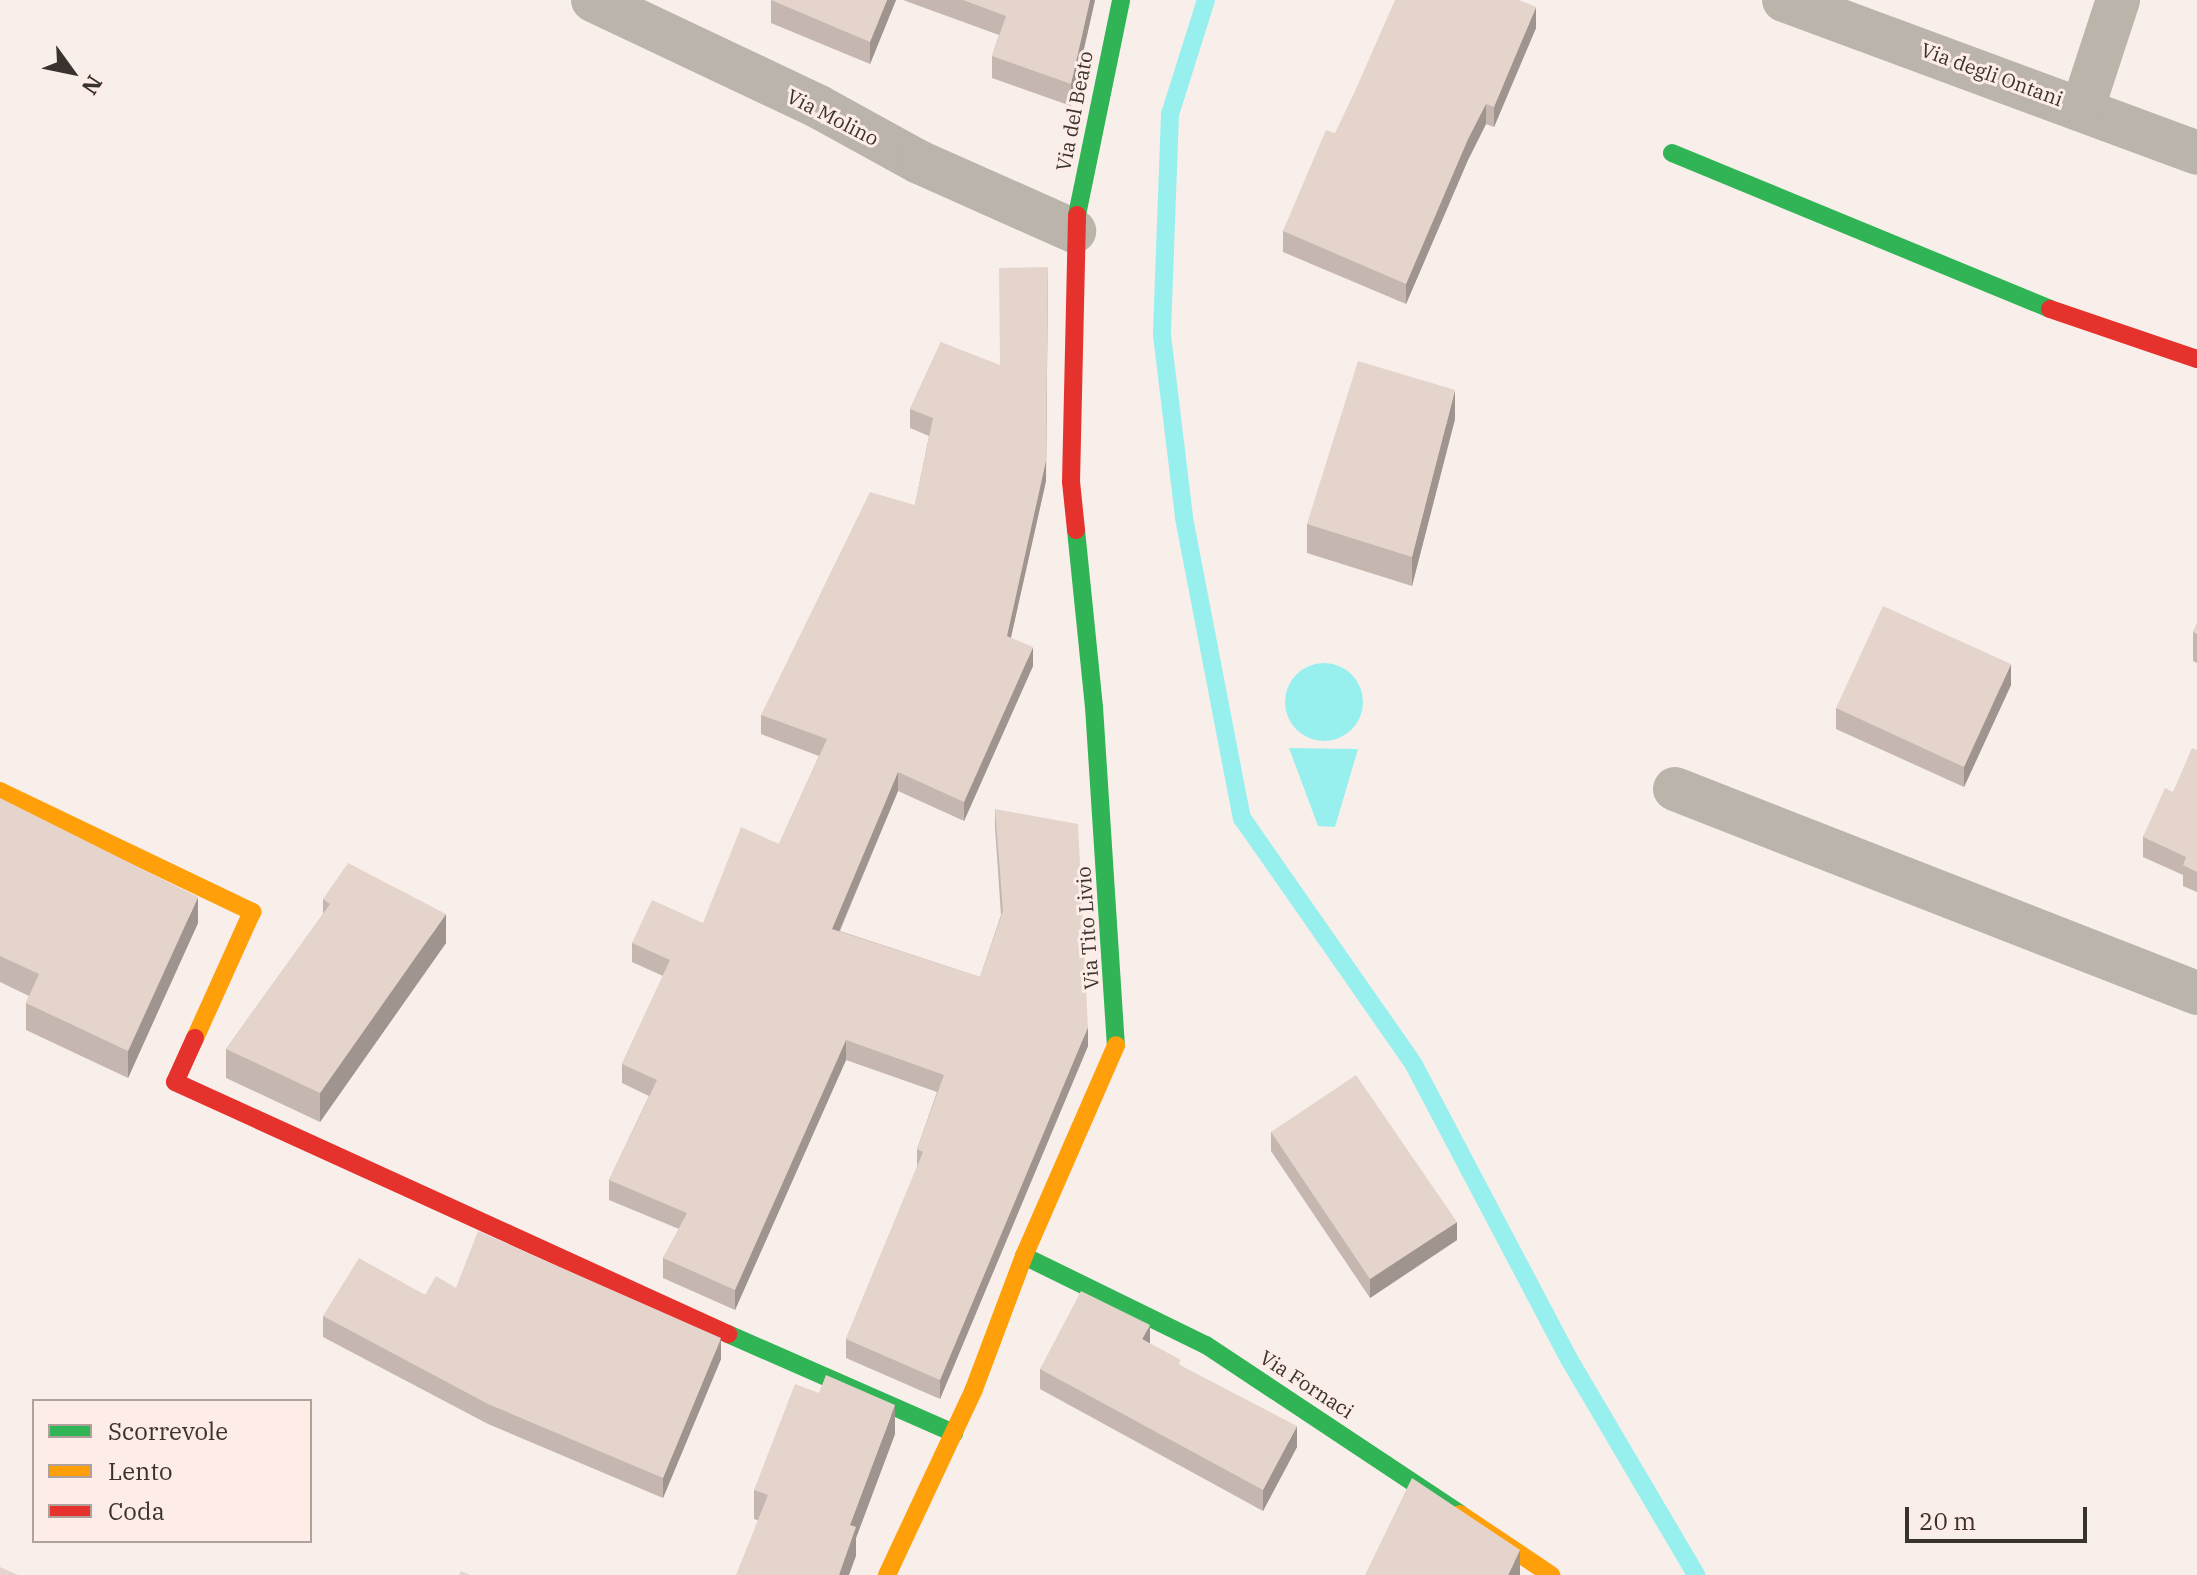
<!DOCTYPE html>
<html>
<head>
<meta charset="utf-8">
<style>
  body { margin:0 }
  #map { position:relative; width:2197px; height:1575px; overflow:hidden; background:#f8efeb; font-family:"IBM Plex Serif",serif }
  div>[style] { position:absolute }
  .water>* { inset:0; background:#97f0ee }
  .round { border-radius:50% }
  .stream>* { height:18px; margin:-9px; padding:0 9px; transform-origin:9px; border-radius:9px; background:#97f0ee }
  .street>* { height:44px; margin:-22px; padding:0 22px; transform-origin:22px; border-radius:22px; background:#bbb4aa }
  .fast>* { height:18px; margin:-9px; padding:0 9px; transform-origin:9px; border-radius:9px; background:#30b455 }
  .slow>* { height:18px; margin:-9px; padding:0 9px; transform-origin:9px; border-radius:9px; background:#ff9f0a }
  .jam>* { height:18px; margin:-9px; padding:0 9px; transform-origin:9px; border-radius:9px; background:#e5322d }
  .wall>* { inset:0; background:#c5b6af }
  .shaded-wall>* { inset:0; background:#a0948f }
  .building>* { inset:0; background:#e5d4cc }
  span { translate:-50% -50%; white-space:nowrap; text-align:center; line-height:1.15; -webkit-text-stroke:6px #fdede6; paint-order:stroke }
  .street-label { font-size:20px; color:#39322f }
  .legend { position:absolute; left:32px; top:1399px; width:280px; height:144px; box-sizing:border-box; background:#fdede6; border:2px solid #afa29d; margin:0; padding:10px 14px; list-style:none; font-size:24px; color:#39322f }
  .legend li { display:flex; align-items:center; gap:16px; height:40px }
  .legend b { width:40px; border:2px solid #afa29d }
  .north { position:absolute; left:32px; top:32px; width:80px; height:80px; -webkit-text-stroke:6px #fdede6; paint-order:stroke; rotate:123deg; font-size:22px; font-weight:700; line-height:32px; text-align:center; color:#39322f }
  .north::after { content:''; display:block; margin:auto; width:28px; height:36px; background:#39322f; clip-path:polygon(50% 0,100% 100%,50% 72%,0 100%) }
  .scale { position:absolute; left:1905px; top:1507px; width:182px; height:36px; box-sizing:border-box; border:4px solid #39322f; border-top:0; padding-left:10px; font-size:24px; line-height:28px; white-space:nowrap; color:#39322f; -webkit-text-stroke:6px #fdede6; paint-order:stroke }
</style>
</head>
<body>
<div id="map">
  <div class="water">
    <div class="round" style="left:1285px;top:663px;width:78px;height:78px"></div>
    <div style="clip-path:polygon(1289px 748px,1358px 749px,1335px 827px,1318px 826px)"></div>
  </div>
  <div class="stream">
    <div style="left:1206px;top:0;width:120px;rotate:107.5deg"></div>
    <div style="left:1170px;top:114px;width:221px;rotate:92.1deg"></div>
    <div style="left:1162px;top:335px;width:184px;rotate:83.1deg"></div>
    <div style="left:1184px;top:518px;width:306px;rotate:79.1deg"></div>
    <div style="left:1242px;top:818px;width:301px;rotate:55.1deg"></div>
    <div style="left:1414px;top:1065px;width:332px;rotate:62.2deg"></div>
    <div style="left:1569px;top:1359px;width:251px;rotate:59.5deg"></div>
  </div>
  <div class="street">
    <div style="left:593px;top:0;width:250px;rotate:25.3deg"></div>
    <div style="left:819px;top:107px;width:114px;rotate:28.8deg"></div>
    <div style="left:919px;top:162px;width:170px;rotate:24deg"></div>
    <div style="left:1784px;top:0;width:440px;rotate:20.3deg"></div>
    <div style="left:2083px;top:107px;width:113px;rotate:-71.9deg"></div>
    <div style="left:1675px;top:789px;width:560px;rotate:21.35deg"></div>
  </div>
  <div class="fast">
    <div style="left:1672px;top:153px;width:409px;rotate:22.4deg"></div>
    <div style="left:1077px;top:215px;width:219px;rotate:-78.4deg"></div>
    <div style="left:1076px;top:530px;width:178px;rotate:84.2deg"></div>
    <div style="left:1094px;top:707px;width:339px;rotate:86.3deg"></div>
    <div style="left:1024px;top:1256px;width:203px;rotate:26.1deg"></div>
    <div style="left:1206px;top:1345px;width:305px;rotate:33.6deg"></div>
    <div style="left:728px;top:1334px;width:247px;rotate:23.7deg"></div>
  </div>
  <div class="slow">
    <div style="left:0;top:791px;width:280px;rotate:25.6deg"></div>
    <div style="left:252px;top:912px;width:138px;rotate:114.3deg"></div>
    <div style="left:1460px;top:1514px;width:110px;rotate:33.8deg"></div>
    <div style="left:887px;top:1575px;width:205px;rotate:-64.9deg"></div>
    <div style="left:974px;top:1389px;width:142px;rotate:-69.4deg"></div>
    <div style="left:1024px;top:1256px;width:230px;rotate:-66.4deg"></div>
  </div>
  <div class="jam">
    <div style="left:2050px;top:309px;width:155px;rotate:18.8deg"></div>
    <div style="left:1076px;top:530px;width:48px;rotate:-95.9deg"></div>
    <div style="left:1071px;top:482px;width:267px;rotate:-88.7deg"></div>
    <div style="left:195px;top:1038px;width:48px;rotate:114.4deg"></div>
    <div style="left:175px;top:1082px;width:608px;rotate:24.5deg"></div>
  </div>
  <div class="wall">
    <div style="clip-path:polygon(771px 0,896px 0,870px 64px,771px 23px)"></div>
    <div style="clip-path:polygon(903px 0,1095px 0,1071px 106px,992px 78px,992px 56px,999px 35px)"></div>
    <div style="clip-path:polygon(1536px 28px,1494px 127px,1486px 124px,1468px 160px,1406px 304px,1283px 252px,1283px 231px,1335px 133px)"></div>
    <div style="clip-path:polygon(941px 342px,1046px 481px,1011px 637px,1033px 666px,964px 821px,898px 791px,840px 931px,980px 977px,1001px 915px,995px 828px,995px 809px,1088px 1046px,940px 1399px,846px 1358px,846px 1339px,917px 1167px,917px 1149px,937px 1092px,846px 1060px,735px 1310px,663px 1278px,663px 1258px,679px 1229px,609px 1200px,609px 1180px,649px 1096px,622px 1083px,622px 1064px,663px 976px,632px 962px,632px 943px,703px 923px,779px 844px,819px 756px,761px 734px,761px 715px,915px 505px,929px 436px,910px 428px,910px 409px)"></div>
    <div style="clip-path:polygon(1455px 419px,1412px 586px,1307px 553px,1307px 524px)"></div>
    <div style="clip-path:polygon(2197px 609px,2197px 663px,2193px 661px,2193px 632px,2197px 624px)"></div>
    <div style="clip-path:polygon(2011px 685px,1964px 787px,1836px 729px,1836px 708px)"></div>
    <div style="clip-path:polygon(2197px 750px,2197px 892px,2183px 886px,2183px 875px,2143px 857px,2143px 837px,2173px 792px)"></div>
    <div style="clip-path:polygon(0 798px,198px 923px,128px 1078px,26px 1030px,26px 1003px,29px 996px,0 982px)"></div>
    <div style="clip-path:polygon(323px 899px,446px 943px,320px 1122px,226px 1078px,226px 1049px,323px 914px)"></div>
    <div style="clip-path:polygon(1271px 1132px,1457px 1240px,1370px 1298px,1271px 1151px)"></div>
    <div style="clip-path:polygon(456px 1288px,721px 1359px,663px 1498px,488px 1424px,323px 1337px,323px 1316px)"></div>
    <div style="clip-path:polygon(1150px 1344px,1297px 1447px,1263px 1511px,1040px 1389px,1040px 1369px)"></div>
    <div style="clip-path:polygon(895px 1434px,856px 1538px,856px 1556px,754px 1519px,754px 1490px)"></div>
  </div>
  <div class="shaded-wall">
    <div style="clip-path:polygon(887px 0,896px 0,870px 64px,870px 42px)"></div>
    <div style="clip-path:polygon(1090px 0,1095px 0,1071px 106px,1071px 84px)"></div>
    <div style="clip-path:polygon(1536px 7px,1536px 28px,1494px 127px,1494px 107px)"></div>
    <div style="clip-path:polygon(1486px 104px,1486px 124px,1468px 160px,1406px 304px,1406px 284px,1468px 139px)"></div>
    <div style="clip-path:polygon(1048px 267px,1046px 481px,1007px 655px,1007px 636px)"></div>
    <div style="clip-path:polygon(1455px 390px,1455px 419px,1412px 586px,1412px 557px)"></div>
    <div style="clip-path:polygon(1033px 647px,1033px 666px,964px 821px,964px 802px)"></div>
    <div style="clip-path:polygon(2011px 664px,2011px 685px,1964px 787px,1964px 767px)"></div>
    <div style="clip-path:polygon(898px 772px,898px 791px,832px 948px,832px 929px)"></div>
    <div style="clip-path:polygon(198px 897px,198px 923px,128px 1078px,128px 1051px)"></div>
    <div style="clip-path:polygon(446px 914px,446px 943px,320px 1122px,320px 1093px)"></div>
    <div style="clip-path:polygon(1088px 1027px,1088px 1046px,940px 1399px,940px 1380px)"></div>
    <div style="clip-path:polygon(846px 1040px,846px 1060px,735px 1310px,735px 1290px)"></div>
    <div style="clip-path:polygon(1457px 1222px,1457px 1240px,1370px 1298px,1370px 1279px)"></div>
    <div style="clip-path:polygon(1150px 1325px,1150px 1345px,1142px 1339px)"></div>
    <div style="clip-path:polygon(721px 1338px,721px 1359px,663px 1498px,663px 1478px)"></div>
    <div style="clip-path:polygon(895px 1405px,895px 1434px,856px 1538px,856px 1556px,849px 1575px,839px 1575px,850px 1525px)"></div>
    <div style="clip-path:polygon(1297px 1426px,1297px 1447px,1263px 1511px,1263px 1490px)"></div>
    <div style="clip-path:polygon(1520px 1550px,1520px 1575px,1508px 1575px)"></div>
  </div>
  <div class="building">
    <div style="clip-path:polygon(771px 0,887px 0,870px 42px)"></div>
    <div style="clip-path:polygon(963px 0,1090px 0,1071px 84px,992px 56px,1006px 16px)"></div>
    <div style="clip-path:polygon(1395px 0,1519px 0,1536px 7px,1494px 107px,1486px 104px,1468px 139px,1406px 284px,1283px 231px,1326px 130px,1335px 133px,1355px 91px)"></div>
    <div style="clip-path:polygon(1048px 267px,1046px 461px,1007px 636px,1033px 647px,964px 802px,898px 772px,832px 929px,980px 977px,1003px 911px,995px 809px,1078px 824px,1088px 1027px,940px 1380px,846px 1339px,923px 1152px,917px 1149px,944px 1075px,846px 1040px,735px 1290px,663px 1258px,687px 1213px,609px 1180px,657px 1080px,622px 1064px,670px 960px,632px 943px,652px 900px,703px 923px,741px 827px,779px 844px,827px 739px,761px 715px,870px 492px,915px 505px,933px 418px,910px 409px,941px 342px,1000px 365px,999px 268px)"></div>
    <div style="clip-path:polygon(1358px 361px,1455px 390px,1412px 557px,1307px 524px)"></div>
    <div style="clip-path:polygon(1883px 606px,2011px 664px,1964px 767px,1836px 708px)"></div>
    <div style="clip-path:polygon(2197px 623px,2197px 634px,2193px 632px)"></div>
    <div style="clip-path:polygon(2192px 748px,2197px 750px,2197px 872px,2183px 865px,2186px 857px,2143px 837px,2165px 788px,2173px 792px)"></div>
    <div style="clip-path:polygon(0 798px,198px 897px,128px 1051px,26px 1003px,39px 974px,0 956px)"></div>
    <div style="clip-path:polygon(348px 863px,446px 914px,320px 1093px,226px 1049px,330px 904px,323px 899px)"></div>
    <div style="clip-path:polygon(1356px 1075px,1457px 1222px,1370px 1279px,1271px 1132px)"></div>
    <div style="clip-path:polygon(478px 1231px,721px 1338px,663px 1478px,488px 1404px,323px 1316px,359px 1258px,425px 1295px,436px 1276px,456px 1288px)"></div>
    <div style="clip-path:polygon(1081px 1291px,1150px 1325px,1142px 1339px,1181px 1360px,1178px 1364px,1297px 1426px,1263px 1490px,1040px 1369px)"></div>
    <div style="clip-path:polygon(826px 1375px,895px 1405px,850px 1525px,856px 1527px,839px 1575px,736px 1575px,768px 1495px,754px 1490px,795px 1384px,819px 1393px)"></div>
    <div style="clip-path:polygon(1412px 1478px,1520px 1550px,1508px 1575px,1365px 1575px)"></div>
    <div style="clip-path:polygon(0 1567px,18px 1575px,0 1575px)"></div>
    <div style="clip-path:polygon(461px 1571px,470px 1575px,459px 1575px)"></div>
  </div>
  <div class="street-label">
    <span style="left:1992px;top:74px;rotate:20deg">Via degli Ontani</span>
    <span style="left:1074px;top:111px;rotate:-79deg">Via del Beato</span>
    <span style="left:833px;top:117px;rotate:27deg">Via Molino</span>
    <span style="left:1087px;top:928px;rotate:-94deg">Via Tito Livio</span>
    <span style="left:1307px;top:1384px;rotate:33deg">Via Fornaci</span>
  </div>
  <ul class="legend">
  <li><b style="height:10px;background:#30b455"></b>Scorrevole</li>
  <li><b style="height:10px;background:#ff9f0a"></b>Lento</li>
  <li><b style="height:10px;background:#e5322d"></b>Coda</li>
  </ul>
  <div class="north">N</div>
  <div class="scale">20 m</div>
</div>
</body>
</html>
